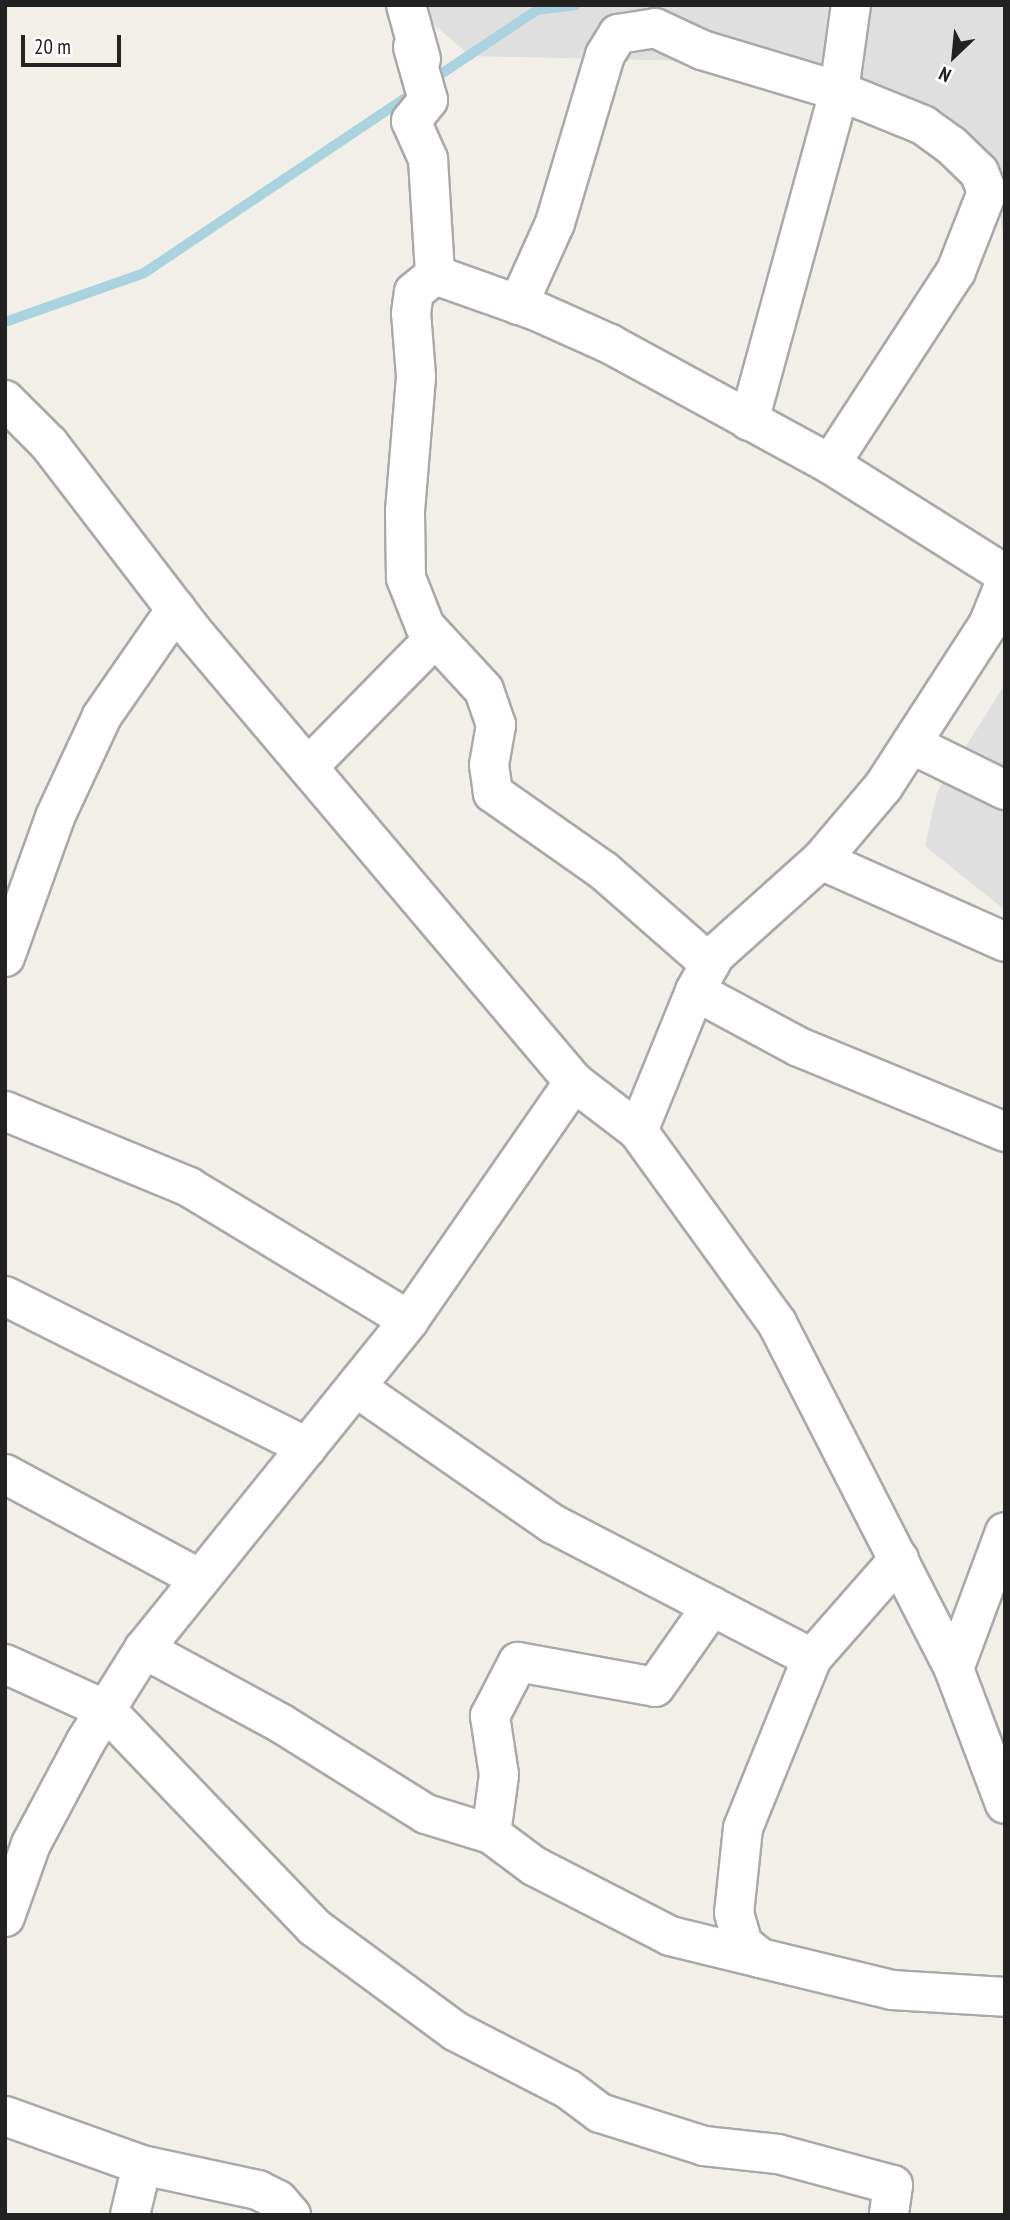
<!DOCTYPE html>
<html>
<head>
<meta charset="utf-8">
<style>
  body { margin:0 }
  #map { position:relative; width:1010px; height:2220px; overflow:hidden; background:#f2efe9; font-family:"PT Sans Narrow",sans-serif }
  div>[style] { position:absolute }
  .residential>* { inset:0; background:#e0dfdf }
  .stream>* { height:10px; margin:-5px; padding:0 5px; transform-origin:5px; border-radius:5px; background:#aad3df }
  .roads { filter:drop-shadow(2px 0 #a9a9a9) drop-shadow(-2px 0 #a9a9a9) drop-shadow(0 2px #a9a9a9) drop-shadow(0 -2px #a9a9a9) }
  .minor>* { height:38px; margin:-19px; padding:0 19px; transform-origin:19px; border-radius:19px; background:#fff }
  span { translate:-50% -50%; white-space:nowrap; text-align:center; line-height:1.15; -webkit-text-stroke:5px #fff; paint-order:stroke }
  .frame { position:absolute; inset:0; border:7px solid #222; pointer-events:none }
  .north { position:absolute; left:919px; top:21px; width:70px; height:70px; -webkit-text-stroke:5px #fff; paint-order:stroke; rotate:206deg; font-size:19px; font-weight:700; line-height:28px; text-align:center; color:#222 }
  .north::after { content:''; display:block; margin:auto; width:24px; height:32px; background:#222; clip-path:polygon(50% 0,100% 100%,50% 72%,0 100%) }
  .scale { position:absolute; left:21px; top:35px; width:100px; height:32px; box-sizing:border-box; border:4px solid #222; border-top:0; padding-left:9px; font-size:21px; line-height:24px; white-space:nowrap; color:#222; -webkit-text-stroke:5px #fff; paint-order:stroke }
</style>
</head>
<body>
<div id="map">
  <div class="residential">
    <div style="clip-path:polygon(412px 5px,1005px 5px,1005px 253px,997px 191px,925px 139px,692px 61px,470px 56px)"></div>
    <div style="clip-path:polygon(1005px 684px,1005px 910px,925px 846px,937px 792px)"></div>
  </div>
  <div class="stream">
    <div style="left:432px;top:80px;width:126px;rotate:-33.7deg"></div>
    <div style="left:537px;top:10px;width:38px;rotate:-7deg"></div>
    <div style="left:5px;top:322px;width:147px;rotate:-19.4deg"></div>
    <div style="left:144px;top:273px;width:325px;rotate:-33.8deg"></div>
  </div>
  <div class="roads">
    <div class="minor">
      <div style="left:406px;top:5px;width:56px;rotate:74.5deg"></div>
      <div style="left:413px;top:47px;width:55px;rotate:74.2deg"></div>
      <div style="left:428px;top:100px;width:27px;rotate:129deg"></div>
      <div style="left:411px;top:121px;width:42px;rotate:65.9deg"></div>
      <div style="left:428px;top:159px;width:116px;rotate:86.5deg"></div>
      <div style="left:518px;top:305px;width:90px;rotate:-65.7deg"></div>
      <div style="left:555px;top:223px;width:175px;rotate:-73.4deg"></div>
      <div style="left:605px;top:55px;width:25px;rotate:-58deg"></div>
      <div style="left:618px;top:34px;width:37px;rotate:-9deg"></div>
      <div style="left:655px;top:28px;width:52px;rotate:25.1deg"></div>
      <div style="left:702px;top:50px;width:143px;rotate:16.7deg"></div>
      <div style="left:839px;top:91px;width:91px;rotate:22deg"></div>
      <div style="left:923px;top:125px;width:34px;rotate:36deg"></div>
      <div style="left:951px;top:145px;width:39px;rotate:44deg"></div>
      <div style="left:979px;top:172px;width:22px;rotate:68deg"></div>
      <div style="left:987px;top:192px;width:85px;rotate:111.4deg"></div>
      <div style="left:956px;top:271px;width:230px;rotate:123.1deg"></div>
      <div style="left:5px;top:400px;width:62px;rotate:45deg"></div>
      <div style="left:49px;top:444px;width:232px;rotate:52.5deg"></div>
      <div style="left:190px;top:628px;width:595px;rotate:49.77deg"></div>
      <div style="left:574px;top:1082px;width:81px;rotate:37.4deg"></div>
      <div style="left:638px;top:1131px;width:237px;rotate:54.1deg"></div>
      <div style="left:777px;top:1323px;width:389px;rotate:62.9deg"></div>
      <div style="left:954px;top:1669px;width:144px;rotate:69.3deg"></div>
      <div style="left:749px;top:421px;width:342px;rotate:-74.7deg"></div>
      <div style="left:839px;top:91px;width:87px;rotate:-82.1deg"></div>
      <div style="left:911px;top:744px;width:105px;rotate:26.1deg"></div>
      <div style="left:308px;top:767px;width:180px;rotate:-45.5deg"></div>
      <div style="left:821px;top:860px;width:201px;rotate:24deg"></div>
      <div style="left:5px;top:957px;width:149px;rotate:-70.3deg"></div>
      <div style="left:55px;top:817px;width:111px;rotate:-65deg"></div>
      <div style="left:102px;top:716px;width:130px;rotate:-55.3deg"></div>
      <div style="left:710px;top:964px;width:141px;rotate:-138.7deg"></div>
      <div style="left:604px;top:871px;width:136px;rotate:-144.9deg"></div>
      <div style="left:493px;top:793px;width:28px;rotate:-98deg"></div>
      <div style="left:489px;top:765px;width:41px;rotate:-80.1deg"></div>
      <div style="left:496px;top:725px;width:37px;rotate:-109deg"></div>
      <div style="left:484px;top:690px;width:87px;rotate:-132.7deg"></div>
      <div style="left:425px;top:626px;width:52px;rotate:-111.6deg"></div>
      <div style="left:406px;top:578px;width:67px;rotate:-90.9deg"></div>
      <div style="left:405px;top:511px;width:135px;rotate:-85.3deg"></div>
      <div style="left:416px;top:376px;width:63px;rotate:-94.5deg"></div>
      <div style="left:411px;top:313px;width:21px;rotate:-82deg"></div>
      <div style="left:414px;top:292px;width:27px;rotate:-39deg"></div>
      <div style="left:435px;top:275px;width:105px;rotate:19.5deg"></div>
      <div style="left:534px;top:310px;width:83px;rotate:24.1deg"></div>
      <div style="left:610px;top:344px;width:251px;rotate:28.6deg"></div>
      <div style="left:830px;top:464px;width:207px;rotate:32.2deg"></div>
      <div style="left:695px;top:991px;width:118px;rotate:28.3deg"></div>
      <div style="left:799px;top:1047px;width:223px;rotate:22.4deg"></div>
      <div style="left:5px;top:1111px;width:199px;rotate:22.4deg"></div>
      <div style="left:189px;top:1187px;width:257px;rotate:31.2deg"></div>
      <div style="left:638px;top:1131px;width:151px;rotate:-67.8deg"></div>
      <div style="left:695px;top:991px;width:41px;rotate:-60.9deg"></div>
      <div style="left:715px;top:955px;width:142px;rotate:-41.9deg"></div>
      <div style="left:821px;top:860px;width:96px;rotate:-49.7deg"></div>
      <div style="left:883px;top:787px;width:193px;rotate:-57.1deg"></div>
      <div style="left:988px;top:625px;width:45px;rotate:-68deg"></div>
      <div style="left:5px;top:1296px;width:338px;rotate:26.6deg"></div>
      <div style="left:357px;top:1388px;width:239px;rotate:34.8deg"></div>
      <div style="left:553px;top:1524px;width:292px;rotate:27.4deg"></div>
      <div style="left:5px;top:1474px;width:221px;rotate:28.3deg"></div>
      <div style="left:899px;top:1559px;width:132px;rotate:131.3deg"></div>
      <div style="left:812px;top:1658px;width:183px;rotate:112.1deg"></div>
      <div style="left:743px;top:1828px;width:85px;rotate:96deg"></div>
      <div style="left:734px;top:1913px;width:32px;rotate:74deg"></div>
      <div style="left:743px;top:1944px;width:22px;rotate:39deg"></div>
      <div style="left:760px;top:1958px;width:136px;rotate:13.6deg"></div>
      <div style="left:892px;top:1990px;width:113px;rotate:3.5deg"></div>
      <div style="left:144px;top:1649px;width:157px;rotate:28.5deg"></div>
      <div style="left:282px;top:1724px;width:170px;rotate:32deg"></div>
      <div style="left:426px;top:1814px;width:68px;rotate:17.1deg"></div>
      <div style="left:491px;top:1834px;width:54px;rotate:36.7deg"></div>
      <div style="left:534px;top:1866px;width:153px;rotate:27.2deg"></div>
      <div style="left:670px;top:1936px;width:93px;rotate:13.7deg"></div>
      <div style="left:5px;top:1664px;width:111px;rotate:24.5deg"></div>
      <div style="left:106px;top:1710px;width:301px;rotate:46.2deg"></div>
      <div style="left:314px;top:1927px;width:175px;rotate:36.4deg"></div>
      <div style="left:455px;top:2031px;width:127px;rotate:27.2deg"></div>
      <div style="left:568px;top:2089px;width:40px;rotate:37deg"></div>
      <div style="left:600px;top:2113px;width:109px;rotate:17.6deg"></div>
      <div style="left:704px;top:2146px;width:74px;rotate:6.2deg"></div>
      <div style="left:778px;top:2154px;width:119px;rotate:15.1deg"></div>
      <div style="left:893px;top:2185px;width:30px;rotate:98deg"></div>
      <div style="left:954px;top:1669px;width:146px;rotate:-69.6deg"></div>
      <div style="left:491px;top:1834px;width:60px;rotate:-82.3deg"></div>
      <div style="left:499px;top:1775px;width:60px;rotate:-98.7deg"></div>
      <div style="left:490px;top:1716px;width:61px;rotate:-62.6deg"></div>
      <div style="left:518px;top:1662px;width:139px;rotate:10.3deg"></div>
      <div style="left:655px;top:1687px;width:99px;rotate:-54.9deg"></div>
      <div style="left:5px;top:1917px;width:77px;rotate:-70.4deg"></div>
      <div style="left:31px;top:1844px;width:117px;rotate:-61.9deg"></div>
      <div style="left:86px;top:1741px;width:109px;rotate:-57.8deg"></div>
      <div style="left:144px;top:1649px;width:422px;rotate:-51.1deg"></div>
      <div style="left:409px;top:1320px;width:290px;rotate:-55.3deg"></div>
      <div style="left:5px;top:2116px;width:145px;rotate:19.7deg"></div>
      <div style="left:142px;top:2165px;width:119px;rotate:12.2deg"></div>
      <div style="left:258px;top:2190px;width:22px;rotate:27deg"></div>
      <div style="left:278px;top:2200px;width:20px;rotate:49deg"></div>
      <div style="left:130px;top:2215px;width:51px;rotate:-76.5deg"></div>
    </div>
  </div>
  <div class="frame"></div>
  <div class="north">N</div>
  <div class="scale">20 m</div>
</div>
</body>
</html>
